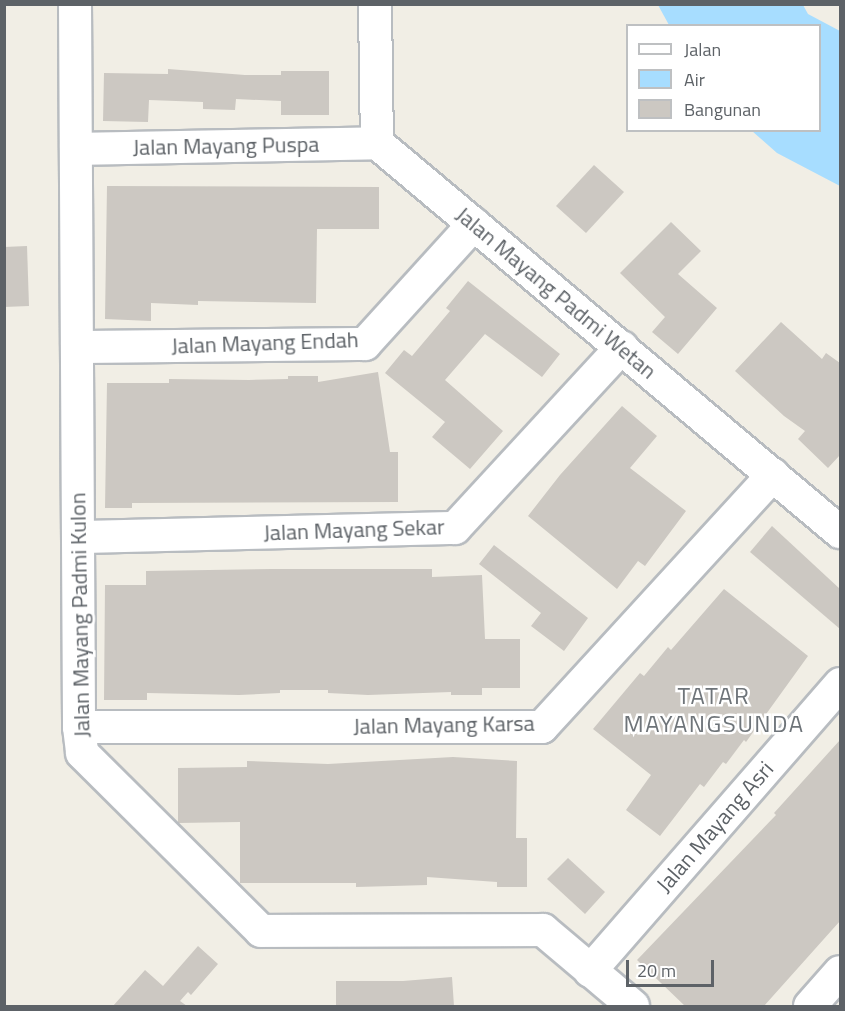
<!DOCTYPE html>
<html>
<head>
<meta charset="utf-8">
<style>
  body { margin:0 }
  #map { position:relative; width:845px; height:1011px; overflow:hidden; background:#f1eee5; font-family:"Titillium Web",sans-serif }
  div>[style] { position:absolute }
  .water>* { inset:0; background:#a7ddff }
  .building>* { inset:0; background:#ccc8c2 }
  .roads { filter:drop-shadow(2px 0 #b8bcc0) drop-shadow(-2px 0 #b8bcc0) drop-shadow(0 2px #b8bcc0) drop-shadow(0 -2px #b8bcc0) }
  .minor>* { height:32px; margin:-16px; padding:0 16px; transform-origin:16px; border-radius:16px; background:#fff }
  span { translate:-50% -50%; white-space:nowrap; text-align:center; line-height:1.15; -webkit-text-stroke:5px #fff; paint-order:stroke }
  .street-label { font-size:22px; color:#5d6267 }
  .neighbourhood-label { font-size:24px; color:#6e7479; letter-spacing:1.5px }
  .frame { position:absolute; inset:0; border:6px solid #5d6267; pointer-events:none }
  .legend { position:absolute; left:626px; top:24px; width:195px; height:108px; box-sizing:border-box; background:#fff; border:2px solid #bec0c2; margin:0; padding:8px 10px; list-style:none; font-size:18px; color:#5d6267 }
  .legend li { display:flex; align-items:center; gap:12px; height:30px }
  .legend b { width:30px; border:2px solid #bec0c2 }
  .scale { position:absolute; left:626px; top:960px; width:88px; height:27px; box-sizing:border-box; border:3px solid #5d6267; border-top:0; padding-left:8px; font-size:18px; line-height:21px; white-space:nowrap; color:#5d6267; -webkit-text-stroke:4px #fff; paint-order:stroke }
</style>
</head>
<body>
<div id="map">
  <div class="water">
    <div style="clip-path:polygon(658px 5px,803px 5px,808px 14px,840px 31px,840px 186px,777px 153px,752px 131px,820px 130px,820px 26px,669px 25px)"></div>
  </div>
  <div class="building">
    <div style="clip-path:polygon(168px 69px,245px 75px,281px 75px,281px 71px,329px 71px,329px 115px,281px 115px,281px 101px,236px 99px,235px 110px,203px 109px,203px 102px,149px 100px,148px 122px,103px 121px,104px 73px,168px 74px)"></div>
    <div style="clip-path:polygon(594px 165px,624px 192px,586px 233px,556px 206px)"></div>
    <div style="clip-path:polygon(107px 186px,379px 187px,379px 229px,317px 229px,316px 303px,198px 301px,198px 305px,151px 303px,151px 321px,105px 319px)"></div>
    <div style="clip-path:polygon(671px 222px,701px 251px,678px 274px,717px 308px,678px 354px,652px 332px,665px 317px,620px 273px)"></div>
    <div style="clip-path:polygon(27px 246px,29px 306px,4px 307px,4px 247px)"></div>
    <div style="clip-path:polygon(468px 281px,560px 354px,542px 377px,485px 334px,445px 380px,503px 431px,470px 469px,432px 437px,445px 422px,385px 373px,404px 350px,412px 356px,450px 311px,446px 308px)"></div>
    <div style="clip-path:polygon(781px 322px,822px 359px,826px 353px,840px 363px,840px 455px,828px 468px,798px 439px,805px 431px,784px 416px,735px 371px)"></div>
    <div style="clip-path:polygon(378px 372px,390px 452px,398px 452px,398px 502px,132px 503px,132px 508px,105px 508px,107px 383px,169px 383px,169px 379px,249px 380px,288px 379px,288px 376px,318px 376px,318px 382px)"></div>
    <div style="clip-path:polygon(622px 406px,657px 436px,630px 468px,686px 511px,645px 566px,638px 561px,617px 589px,528px 516px,560px 475px)"></div>
    <div style="clip-path:polygon(772px 526px,840px 589px,840px 629px,750px 552px)"></div>
    <div style="clip-path:polygon(494px 545px,588px 618px,564px 651px,531px 626px,541px 613px,479px 564px)"></div>
    <div style="clip-path:polygon(272px 569px,432px 569px,432px 577px,482px 575px,485px 639px,520px 639px,520px 688px,482px 688px,482px 695px,451px 695px,451px 692px,368px 695px,328px 693px,328px 690px,280px 690px,280px 693px,239px 695px,147px 693px,147px 700px,104px 700px,105px 585px,146px 585px,146px 571px)"></div>
    <div style="clip-path:polygon(724px 589px,808px 656px,746px 742px,744px 740px,726px 764px,723px 762px,704px 787px,700px 784px,660px 836px,626px 810px,651px 775px,593px 729px,640px 673px,644px 676px,668px 647px,671px 650px)"></div>
    <div style="clip-path:polygon(840px 740px,840px 921px,764px 1006px,685px 1006px,637px 960px,776px 815px,774px 813px)"></div>
    <div style="clip-path:polygon(453px 757px,517px 761px,516px 838px,527px 838px,527px 887px,497px 887px,497px 882px,427px 877px,427px 885px,393px 886px,356px 887px,356px 883px,240px 883px,240px 822px,178px 823px,178px 768px,247px 767px,247px 761px,328px 764px)"></div>
    <div style="clip-path:polygon(568px 858px,605px 892px,585px 914px,547px 879px)"></div>
    <div style="clip-path:polygon(198px 946px,218px 964px,191px 995px,188px 992px,180px 1001px,187px 1006px,113px 1006px,145px 970px,163px 986px)"></div>
    <div style="clip-path:polygon(452px 977px,454px 1006px,336px 1006px,336px 981px,403px 981px)"></div>
  </div>
  <div class="roads">
    <div class="minor">
      <div style="left:75px;top:4px;width:723px;rotate:89.68deg"></div>
      <div style="left:79px;top:727px;width:26px;rotate:83deg"></div>
      <div style="left:82px;top:753px;width:252px;rotate:44.8deg"></div>
      <div style="left:261px;top:931px;width:282px;rotate:-0.2deg"></div>
      <div style="left:543px;top:930px;width:118px;rotate:40.2deg"></div>
      <div style="left:375px;top:4px;width:139px;rotate:89.2deg"></div>
      <div style="left:377px;top:143px;width:605px;rotate:40.04deg"></div>
      <div style="left:76px;top:149px;width:301px;rotate:-1.1deg"></div>
      <div style="left:77px;top:347px;width:288px;rotate:-0.6deg"></div>
      <div style="left:365px;top:344px;width:162px;rotate:-47.8deg"></div>
      <div style="left:79px;top:537px;width:376px;rotate:-1.4deg"></div>
      <div style="left:455px;top:528px;width:246px;rotate:-47.3deg"></div>
      <div style="left:79px;top:727px;width:463px"></div>
      <div style="left:542px;top:727px;width:342px;rotate:-47.5deg"></div>
      <div style="left:590px;top:971px;width:381px;rotate:-48.9deg"></div>
      <div style="left:810px;top:1006px;width:45px;rotate:-48.6deg"></div>
    </div>
  </div>
  <div class="street-label">
    <span style="left:226px;top:146px;rotate:-1deg">Jalan Mayang Puspa</span>
    <span style="left:556px;top:293px;rotate:40deg">Jalan Mayang Padmi Wetan</span>
    <span style="left:265px;top:343px;rotate:-2deg">Jalan Mayang Endah</span>
    <span style="left:354px;top:530px;rotate:-2deg">Jalan Mayang Sekar</span>
    <span style="left:80px;top:615px;rotate:-91deg">Jalan Mayang Padmi Kulon</span>
    <span style="left:444px;top:725px;rotate:-1deg">Jalan Mayang Karsa</span>
    <span style="left:715px;top:827px;rotate:-49deg">Jalan Mayang Asri</span>
  </div>
  <div class="neighbourhood-label">
    <span style="left:714px;top:710px">TATAR<br>MAYANGSUNDA</span>
  </div>
  <div class="frame"></div>
  <ul class="legend">
  <li><b style="height:8px;background:#fff"></b>Jalan</li>
  <li><b style="height:16px;background:#a7ddff"></b>Air</li>
  <li><b style="height:16px;background:#ccc8c2"></b>Bangunan</li>
  </ul>
  <div class="scale">20 m</div>
</div>
</body>
</html>
